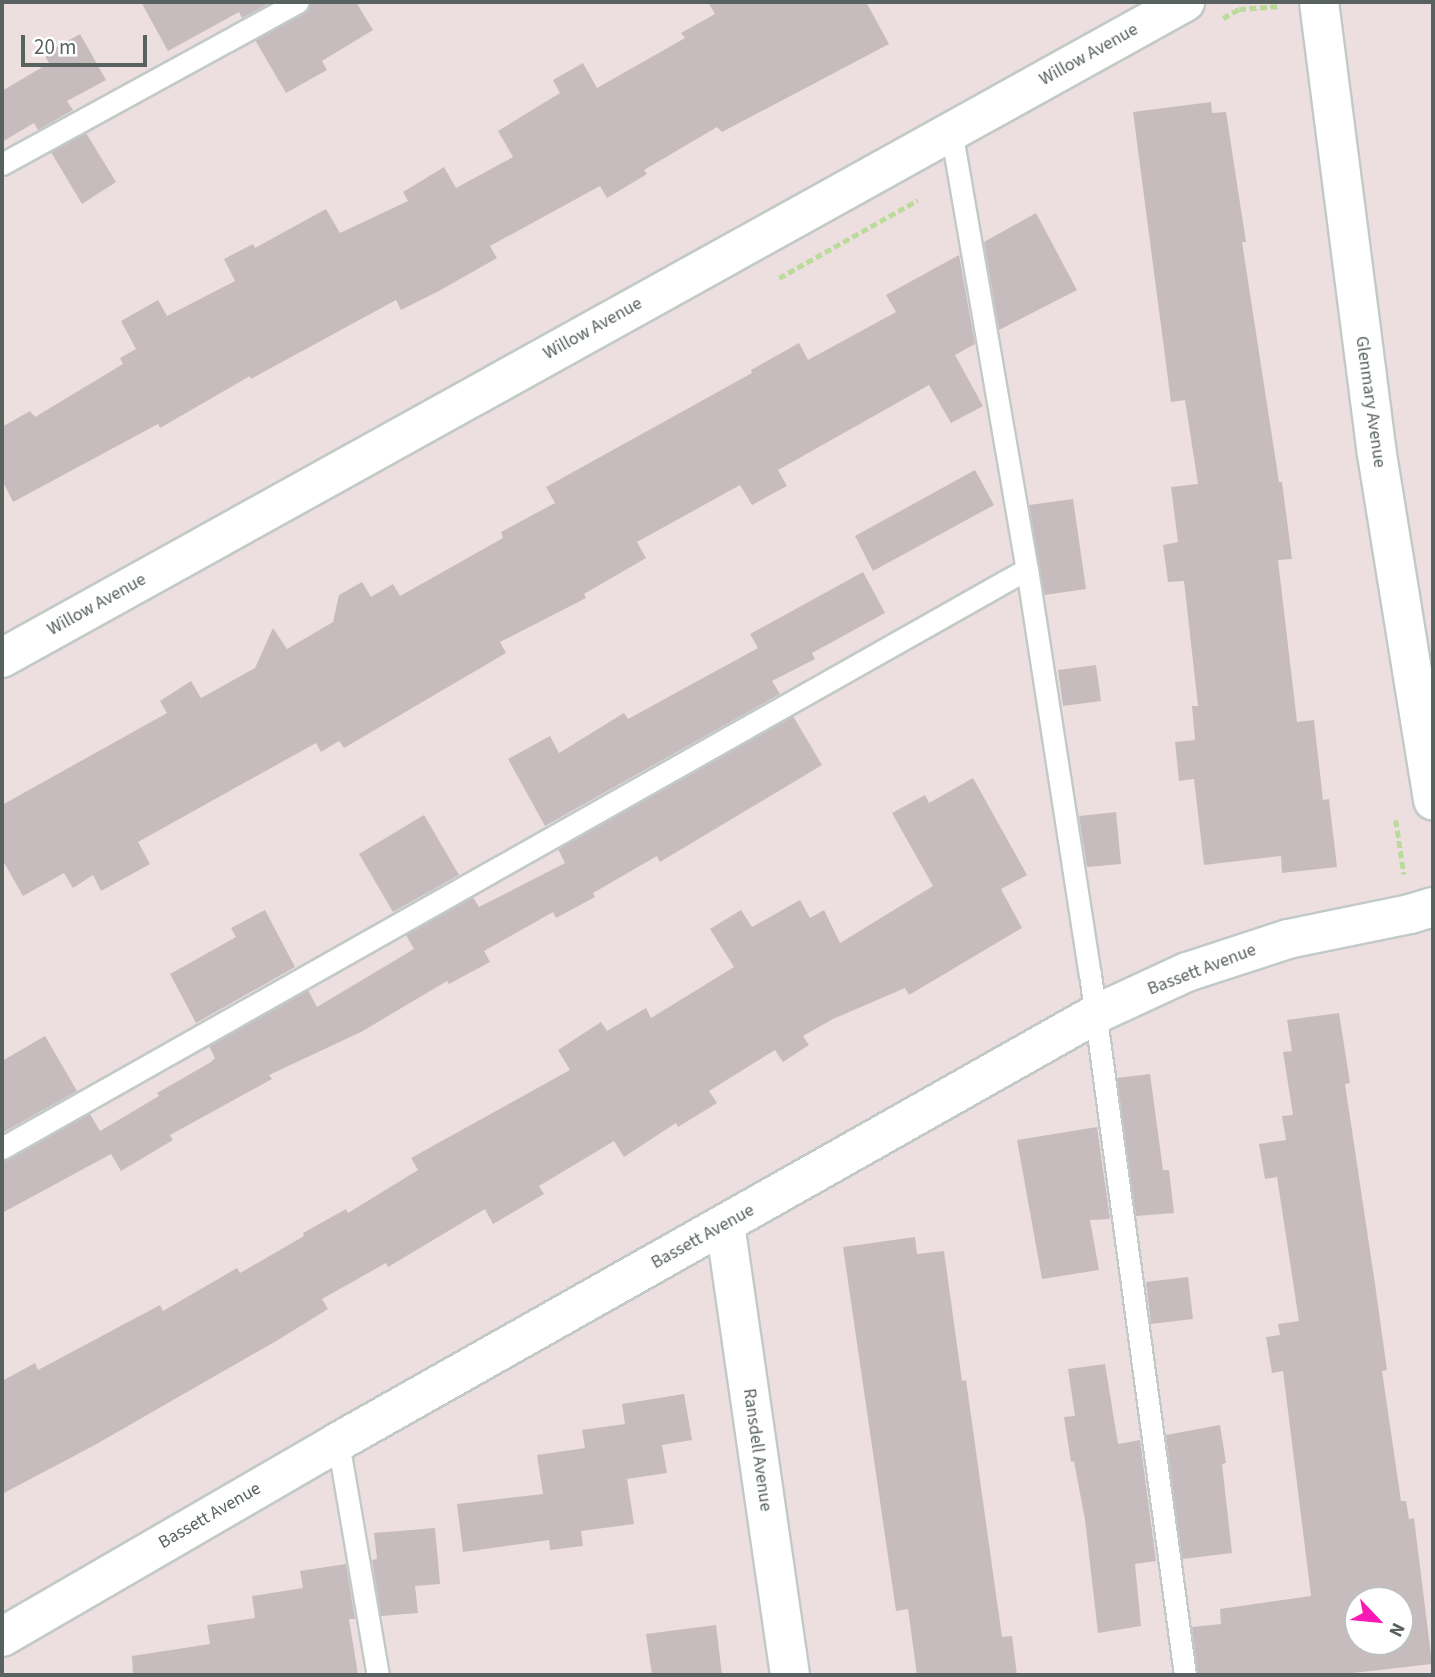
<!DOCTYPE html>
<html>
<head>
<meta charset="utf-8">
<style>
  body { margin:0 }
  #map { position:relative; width:1435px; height:1677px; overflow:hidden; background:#eddfdf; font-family:"Source Sans 3",sans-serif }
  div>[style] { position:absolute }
  .building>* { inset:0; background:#c7bcbd }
  .path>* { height:4.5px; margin-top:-2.25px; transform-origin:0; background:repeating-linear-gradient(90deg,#bbdb9a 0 7px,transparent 0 10.5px) }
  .roads { filter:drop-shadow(2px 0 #c2cac9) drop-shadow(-2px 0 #c2cac9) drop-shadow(0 2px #c2cac9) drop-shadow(0 -2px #c2cac9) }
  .service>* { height:21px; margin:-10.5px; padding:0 10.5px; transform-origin:10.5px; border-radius:10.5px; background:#fff }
  .minor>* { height:38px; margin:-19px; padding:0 19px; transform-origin:19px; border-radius:19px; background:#fff }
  span { translate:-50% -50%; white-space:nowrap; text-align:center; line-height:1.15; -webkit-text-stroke:5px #fff; paint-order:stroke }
  .street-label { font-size:18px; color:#586260 }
  .frame { position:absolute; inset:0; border:4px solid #586260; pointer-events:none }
  .north { position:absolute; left:1344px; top:1586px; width:70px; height:70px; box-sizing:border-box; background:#fff; border:2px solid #bcc0bf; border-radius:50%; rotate:116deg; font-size:19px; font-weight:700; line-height:28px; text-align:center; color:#586260 }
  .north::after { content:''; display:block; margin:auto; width:24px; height:32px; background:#fa19b4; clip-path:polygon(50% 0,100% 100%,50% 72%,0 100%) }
  .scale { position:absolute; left:21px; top:35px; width:126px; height:32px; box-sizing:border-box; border:4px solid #586260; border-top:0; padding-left:9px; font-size:21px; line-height:24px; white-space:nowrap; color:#586260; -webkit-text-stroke:5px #fff; paint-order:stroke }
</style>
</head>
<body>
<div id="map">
  <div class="building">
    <div style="clip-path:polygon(141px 2px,271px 2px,242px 18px,239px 12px,168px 51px)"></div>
    <div style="clip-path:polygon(311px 2px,356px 2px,373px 30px,322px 61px,327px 70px,286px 93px,255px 40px,304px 14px)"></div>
    <div style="clip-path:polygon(708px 2px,866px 2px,889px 44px,722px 132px,717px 127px,644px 170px,647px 174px,607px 198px,600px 186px,490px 246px,497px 258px,439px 291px,401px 310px,396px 300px,251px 379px,250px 376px,160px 428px,158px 424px,13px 502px,2px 480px,2px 427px,30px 411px,35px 417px,123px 364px,120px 358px,136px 349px,121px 321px,158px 300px,167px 316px,235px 281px,224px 259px,253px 244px,255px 248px,326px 209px,340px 233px,408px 201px,403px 192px,444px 167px,456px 188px,513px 157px,498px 131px,560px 93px,553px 80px,583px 63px,597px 88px,685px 38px,681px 33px,715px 14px)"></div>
    <div style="clip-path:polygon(80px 34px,106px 80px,67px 101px,73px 110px,38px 130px,34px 123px,2px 142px,2px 91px,49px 63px,44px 54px)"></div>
    <div style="clip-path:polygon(1211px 102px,1212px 113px,1226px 112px,1246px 242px,1242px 242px,1279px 482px,1282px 482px,1292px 559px,1278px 560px,1297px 722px,1314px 720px,1323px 800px,1329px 799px,1337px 867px,1282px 873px,1281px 856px,1204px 865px,1194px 779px,1179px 781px,1175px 742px,1195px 740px,1192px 706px,1198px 706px,1184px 581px,1168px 582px,1163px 545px,1178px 542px,1171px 487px,1198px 484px,1185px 400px,1171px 402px,1133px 112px)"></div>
    <div style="clip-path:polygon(86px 133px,116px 182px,82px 204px,51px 152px)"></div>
    <div style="clip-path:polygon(1036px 213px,1077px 290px,999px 330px,984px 242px)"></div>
    <div style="clip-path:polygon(959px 255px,975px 344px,955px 355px,983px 406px,951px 423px,929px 385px,778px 470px,787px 486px,752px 505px,740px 485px,637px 542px,646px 558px,584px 594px,586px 598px,500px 642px,506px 653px,344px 748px,339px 741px,321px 752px,316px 743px,138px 842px,150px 864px,101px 891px,93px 875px,73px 888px,64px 873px,23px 896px,2px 859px,2px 805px,167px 713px,160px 701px,191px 681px,201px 698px,255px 668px,273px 628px,287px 649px,333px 622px,339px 595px,362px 582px,371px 597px,393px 584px,400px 596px,503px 538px,501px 532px,555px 503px,546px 487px,752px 373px,751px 370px,799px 343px,808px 360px,896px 312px,886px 295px)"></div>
    <div style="clip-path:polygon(975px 470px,994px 505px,873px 571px,855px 536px)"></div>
    <div style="clip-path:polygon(1073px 499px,1086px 589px,1044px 595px,1029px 505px)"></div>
    <div style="clip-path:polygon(863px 572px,885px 613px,812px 653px,815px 659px,772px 681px,780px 694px,545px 826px,508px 759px,550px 736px,559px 753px,624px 713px,628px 719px,758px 648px,750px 634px)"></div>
    <div style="clip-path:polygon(1096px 665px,1101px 701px,1063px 706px,1058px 670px)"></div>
    <div style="clip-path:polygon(793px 716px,822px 765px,660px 862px,657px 856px,593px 893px,595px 897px,556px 918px,553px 912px,484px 951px,490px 962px,449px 984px,447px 981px,361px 1032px,269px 1075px,272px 1079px,170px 1135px,173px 1140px,121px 1171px,111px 1154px,2px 1213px,2px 1161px,90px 1114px,100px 1131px,159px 1096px,157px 1093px,211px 1062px,215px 1058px,209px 1046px,308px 990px,317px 1007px,414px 949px,406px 935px,473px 897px,479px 907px,565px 863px,558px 849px)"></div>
    <div style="clip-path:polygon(973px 778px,1027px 875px,1001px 889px,1022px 928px,909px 995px,905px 988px,833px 1019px,803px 1036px,809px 1045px,783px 1062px,775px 1050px,709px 1091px,717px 1103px,678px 1127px,676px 1123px,624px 1157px,614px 1141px,539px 1186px,544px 1194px,493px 1224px,485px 1209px,388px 1267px,386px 1263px,322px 1299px,328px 1309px,278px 1340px,93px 1446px,2px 1494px,2px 1381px,35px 1363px,38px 1370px,160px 1305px,163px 1311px,237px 1268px,240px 1273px,304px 1236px,303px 1233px,346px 1209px,348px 1213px,418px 1170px,411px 1158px,570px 1070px,558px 1050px,601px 1022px,607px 1031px,646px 1008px,651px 1018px,734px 967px,710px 929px,741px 910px,752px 927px,800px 900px,810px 918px,824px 910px,840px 943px,933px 886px,892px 813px,925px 795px,929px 803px)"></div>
    <div style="clip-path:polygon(1116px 812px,1121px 864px,1087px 867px,1079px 816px)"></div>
    <div style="clip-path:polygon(424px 815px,459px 875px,393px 912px,359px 854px)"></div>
    <div style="clip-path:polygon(265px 910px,295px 967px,196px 1023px,170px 974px,236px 937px,231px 928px)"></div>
    <div style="clip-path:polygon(evenodd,1339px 1013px,1350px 1083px,1345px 1084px,1375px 1284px,1387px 1370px,1382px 1371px,1401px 1501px,1406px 1501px,1409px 1519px,1414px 1518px,1432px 1664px,1335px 1675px,1198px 1675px,1192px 1627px,1221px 1624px,1220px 1609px,1311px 1596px,1283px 1371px,1272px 1373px,1266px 1337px,1280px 1335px,1278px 1324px,1299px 1321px,1277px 1177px,1265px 1179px,1259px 1144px,1286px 1140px,1282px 1116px,1293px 1115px,1283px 1052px,1292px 1051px,1287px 1020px,1339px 1013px,1358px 1600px,1400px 1600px,1400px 1642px,1358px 1642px,1358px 1600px)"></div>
    <div style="clip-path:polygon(45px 1036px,77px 1091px,2px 1133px,2px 1061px)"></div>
    <div style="clip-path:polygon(1150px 1074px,1163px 1170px,1169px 1170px,1174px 1213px,1136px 1216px,1117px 1078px)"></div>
    <div style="clip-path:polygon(1097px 1127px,1110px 1219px,1090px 1220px,1099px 1270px,1042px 1279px,1017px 1140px)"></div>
    <div style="clip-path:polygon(915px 1237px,917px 1254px,944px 1251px,962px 1381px,966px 1380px,1002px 1637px,1012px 1636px,1017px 1675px,917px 1675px,908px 1609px,896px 1611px,843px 1247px)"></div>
    <div style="clip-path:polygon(1188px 1277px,1193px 1319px,1151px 1324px,1146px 1282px)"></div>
    <div style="clip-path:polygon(1105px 1364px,1118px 1444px,1140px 1440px,1156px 1561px,1135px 1564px,1141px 1626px,1098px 1633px,1085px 1520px,1074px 1461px,1071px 1462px,1064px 1417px,1075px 1416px,1068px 1369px)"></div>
    <div style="clip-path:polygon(684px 1394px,692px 1440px,662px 1445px,667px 1473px,627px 1479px,634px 1524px,581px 1531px,583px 1546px,550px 1550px,549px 1540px,463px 1552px,457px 1504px,543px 1494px,537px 1455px,585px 1448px,582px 1430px,625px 1424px,622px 1404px)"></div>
    <div style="clip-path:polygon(1220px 1425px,1226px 1463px,1222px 1464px,1232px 1553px,1182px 1559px,1166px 1435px)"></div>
    <div style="clip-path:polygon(435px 1528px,440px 1584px,415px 1586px,418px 1613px,381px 1616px,372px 1560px,377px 1559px,374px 1533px)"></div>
    <div style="clip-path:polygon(346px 1564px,355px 1619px,349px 1619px,358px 1675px,133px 1675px,132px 1656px,210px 1644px,207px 1625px,255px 1618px,252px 1596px,303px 1588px,300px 1571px)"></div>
    <div style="clip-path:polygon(716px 1625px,722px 1675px,652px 1675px,646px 1634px)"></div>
  </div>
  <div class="path">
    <div style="left:1223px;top:18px;width:18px;rotate:-29deg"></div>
    <div style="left:1239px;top:9px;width:39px;rotate:-4deg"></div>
    <div style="left:779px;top:278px;width:159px;rotate:-29.3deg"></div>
    <div style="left:1396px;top:820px;width:55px;rotate:81.6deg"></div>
  </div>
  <div class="roads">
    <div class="service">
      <div style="left:951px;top:130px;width:446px;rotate:80.2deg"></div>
      <div style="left:1027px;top:569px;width:410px;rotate:81.2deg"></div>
      <div style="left:1090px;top:974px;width:707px;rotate:82.28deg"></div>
      <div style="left:2px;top:164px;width:337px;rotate:-28.7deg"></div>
      <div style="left:2px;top:1148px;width:1177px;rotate:-29.46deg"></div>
      <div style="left:338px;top:1442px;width:236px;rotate:80.3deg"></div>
    </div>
    <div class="minor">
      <div style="left:1319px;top:2px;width:450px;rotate:82.7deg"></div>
      <div style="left:1376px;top:448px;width:357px;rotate:80.8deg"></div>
      <div style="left:2px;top:658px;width:1353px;rotate:-29.01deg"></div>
      <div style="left:725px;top:1224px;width:456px;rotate:81.8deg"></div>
      <div style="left:2px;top:1637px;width:388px;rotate:-30.1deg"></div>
      <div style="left:338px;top:1442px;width:870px;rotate:-29.45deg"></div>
      <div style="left:1096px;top:1014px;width:100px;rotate:-24.8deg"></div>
      <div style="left:1187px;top:972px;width:106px;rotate:-18.1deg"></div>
      <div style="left:1288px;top:939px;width:125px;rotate:-11.6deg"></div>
      <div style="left:1410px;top:914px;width:24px;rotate:-17deg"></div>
    </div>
  </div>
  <div class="street-label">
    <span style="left:1089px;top:55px;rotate:-29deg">Willow Avenue</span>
    <span style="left:593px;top:329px;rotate:-29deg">Willow Avenue</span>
    <span style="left:1370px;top:402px;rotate:82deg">Glenmary Avenue</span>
    <span style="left:97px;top:605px;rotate:-29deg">Willow Avenue</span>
    <span style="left:1202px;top:970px;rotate:-21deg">Bassett Avenue</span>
    <span style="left:703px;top:1237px;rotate:-29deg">Bassett Avenue</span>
    <span style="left:757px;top:1450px;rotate:82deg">Ransdell Avenue</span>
    <span style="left:210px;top:1516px;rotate:-30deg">Bassett Avenue</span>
  </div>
  <div class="frame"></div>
  <div class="north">N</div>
  <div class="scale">20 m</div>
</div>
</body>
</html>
